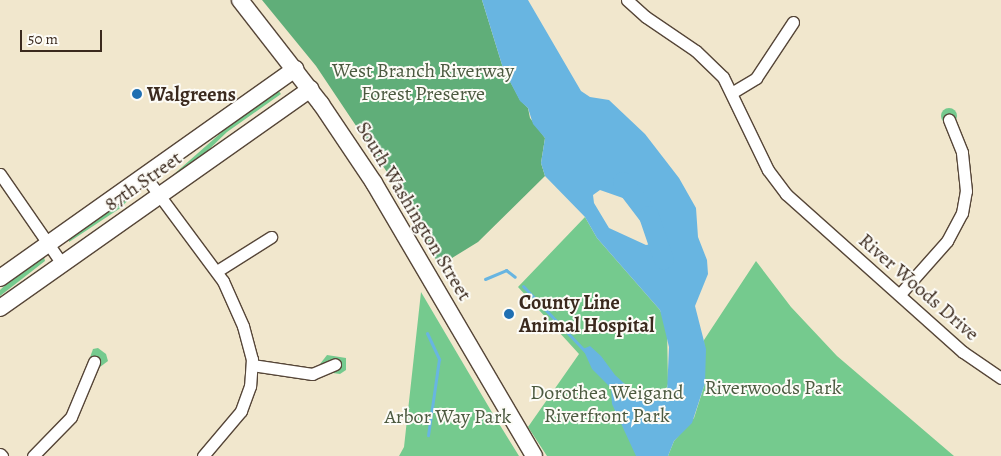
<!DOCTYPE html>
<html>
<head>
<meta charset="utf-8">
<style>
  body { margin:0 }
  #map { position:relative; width:1001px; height:456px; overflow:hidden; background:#f1e7cd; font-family:Alegreya,serif }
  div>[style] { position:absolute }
  .green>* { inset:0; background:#75ca8e }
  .round { border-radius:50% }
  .forest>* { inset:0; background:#60ae79 }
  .water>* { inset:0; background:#68b5e1 }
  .stream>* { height:3px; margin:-1.5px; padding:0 1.5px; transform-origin:1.5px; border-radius:1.5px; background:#68b5e1 }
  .river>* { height:20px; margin:-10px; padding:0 10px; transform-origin:10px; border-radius:10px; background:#68b5e1 }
  .roads { filter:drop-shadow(1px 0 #564638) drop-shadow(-1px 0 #564638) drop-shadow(0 1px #564638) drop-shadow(0 -1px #564638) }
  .street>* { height:11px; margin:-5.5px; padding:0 5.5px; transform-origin:5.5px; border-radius:5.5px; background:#fff }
  .secondary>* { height:16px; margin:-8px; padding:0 8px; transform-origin:8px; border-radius:8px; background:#fff }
  .dots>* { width:14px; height:14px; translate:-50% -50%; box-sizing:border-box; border:2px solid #fdfcf7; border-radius:50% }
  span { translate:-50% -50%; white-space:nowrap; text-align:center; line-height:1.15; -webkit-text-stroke:4px #fdfcf7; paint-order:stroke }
  .park-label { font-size:20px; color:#4c5a40 }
  .poi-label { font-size:20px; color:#3b2a1e; font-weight:700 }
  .left { translate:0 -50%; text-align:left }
  .street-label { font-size:20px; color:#3b2a1e }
  .scale { position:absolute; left:20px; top:30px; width:82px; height:22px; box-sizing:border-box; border:2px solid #3b2a1e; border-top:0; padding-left:6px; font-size:15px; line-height:18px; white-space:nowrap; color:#3b2a1e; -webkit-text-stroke:4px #fdfcf7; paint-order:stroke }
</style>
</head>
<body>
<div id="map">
  <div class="green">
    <div style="clip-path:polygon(278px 90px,281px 94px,227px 132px,200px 158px,173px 175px,231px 124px)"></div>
    <div class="round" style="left:941px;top:108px;width:16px;height:16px"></div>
    <div style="clip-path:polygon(132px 195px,122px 207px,69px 242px,69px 238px)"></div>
    <div style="clip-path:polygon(585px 217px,597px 238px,660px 310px,667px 327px,668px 384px,643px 456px,547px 456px,528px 427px,579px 354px,518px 287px)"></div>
    <div style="clip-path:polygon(44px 257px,45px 261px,0 296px,0 290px,17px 274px)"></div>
    <div style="clip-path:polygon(756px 261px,791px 307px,837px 356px,954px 456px,668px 456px,674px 441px,694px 418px,705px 383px,704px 340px)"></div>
    <div style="clip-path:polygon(421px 292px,490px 409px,519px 456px,399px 456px,404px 447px)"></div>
    <div style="clip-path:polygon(98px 348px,106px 354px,108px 361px,92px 373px,88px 363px,93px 349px)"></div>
    <div style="clip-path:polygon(327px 355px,346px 358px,346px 370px,340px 374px,326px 372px,320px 364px)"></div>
  </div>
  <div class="forest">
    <div style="clip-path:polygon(262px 0,482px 0,503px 68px,520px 100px,528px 108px,530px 118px,545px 138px,541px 163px,545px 176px,478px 242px,439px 266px,405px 199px,316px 66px)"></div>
  </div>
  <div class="water">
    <div style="clip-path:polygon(evenodd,482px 0,528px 0,581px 91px,590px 97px,609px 100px,645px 134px,679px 178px,696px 208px,698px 237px,707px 260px,708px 274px,695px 306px,706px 349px,705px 383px,692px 423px,674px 441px,668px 456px,636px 456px,612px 404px,611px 388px,592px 369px,583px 349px,590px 346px,601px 356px,615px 375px,638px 396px,661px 401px,667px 393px,669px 347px,660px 310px,597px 238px,585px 217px,545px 176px,541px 163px,545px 138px,533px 124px,528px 108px,520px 101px,503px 68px,482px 0,600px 190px,640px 204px,647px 211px,654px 227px,651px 244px,646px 245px,609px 228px,594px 203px,593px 195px,600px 190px)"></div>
  </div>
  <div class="stream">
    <div style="left:485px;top:279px;width:23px;rotate:-23deg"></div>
    <div style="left:506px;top:270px;width:11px;rotate:38deg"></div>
    <div style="left:523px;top:286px;width:90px;rotate:46.4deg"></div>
    <div style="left:427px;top:333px;width:29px;rotate:65deg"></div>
    <div style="left:439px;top:359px;width:77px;rotate:98.2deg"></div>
  </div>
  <div class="river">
    <div style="left:623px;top:182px;width:43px;rotate:52.6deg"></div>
    <div style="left:649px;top:216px;width:46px;rotate:71.2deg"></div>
  </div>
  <div class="roads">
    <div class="street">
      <div style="left:627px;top:0;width:25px;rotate:42deg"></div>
      <div style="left:646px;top:17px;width:60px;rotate:34.2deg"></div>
      <div style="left:696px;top:51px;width:37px;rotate:44deg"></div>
      <div style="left:723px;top:77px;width:103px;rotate:64.2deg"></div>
      <div style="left:768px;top:170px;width:30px;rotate:53deg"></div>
      <div style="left:786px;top:194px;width:237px;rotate:41.8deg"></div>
      <div style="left:963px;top:352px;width:46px;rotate:34.4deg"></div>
      <div style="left:733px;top:92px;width:27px;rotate:-31deg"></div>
      <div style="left:756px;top:78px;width:67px;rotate:-56.5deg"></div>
      <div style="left:0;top:174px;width:109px;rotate:55.4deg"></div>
      <div style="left:145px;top:176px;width:131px;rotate:53.4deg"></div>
      <div style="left:223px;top:281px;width:49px;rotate:66deg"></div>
      <div style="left:243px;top:326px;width:34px;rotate:75deg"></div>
      <div style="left:252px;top:359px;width:27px;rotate:94deg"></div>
      <div style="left:250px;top:386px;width:27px;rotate:110deg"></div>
      <div style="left:241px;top:411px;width:59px;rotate:130.2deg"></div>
      <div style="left:217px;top:271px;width:64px;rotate:-32.2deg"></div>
      <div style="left:900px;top:294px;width:71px;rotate:-48.4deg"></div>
      <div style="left:947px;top:241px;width:32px;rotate:-62deg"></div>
      <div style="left:962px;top:213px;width:22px;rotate:-80deg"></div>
      <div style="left:966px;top:191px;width:39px;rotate:-96deg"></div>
      <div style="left:962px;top:152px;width:35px;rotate:-112deg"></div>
      <div style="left:252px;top:365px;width:61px;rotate:8.5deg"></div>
      <div style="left:312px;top:374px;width:25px;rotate:-23deg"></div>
      <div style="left:0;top:454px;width:3px;rotate:45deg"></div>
      <div style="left:33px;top:456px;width:54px;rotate:-45.7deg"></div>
      <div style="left:71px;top:417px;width:60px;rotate:-67.3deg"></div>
    </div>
    <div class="secondary">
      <div style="left:240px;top:0;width:132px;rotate:52.1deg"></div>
      <div style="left:321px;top:104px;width:95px;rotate:56.1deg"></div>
      <div style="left:374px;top:183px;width:316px;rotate:59.6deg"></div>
      <div style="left:0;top:278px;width:362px;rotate:-35.3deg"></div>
      <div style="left:0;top:308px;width:380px;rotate:-35.2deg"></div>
    </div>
  </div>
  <div class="dots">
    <div style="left:137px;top:94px;background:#1f6fb2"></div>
    <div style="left:509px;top:314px;background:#1f6fb2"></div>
  </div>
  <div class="park-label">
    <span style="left:423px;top:82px">West Branch Riverway<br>Forest Preserve</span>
    <span style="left:773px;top:387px">Riverwoods Park</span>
    <span style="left:607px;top:404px">Dorothea Weigand<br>Riverfront Park</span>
    <span style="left:448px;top:416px">Arbor Way Park</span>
  </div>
  <div class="poi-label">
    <span class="left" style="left:147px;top:94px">Walgreens</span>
    <span class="left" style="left:519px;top:314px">County Line<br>Animal Hospital</span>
  </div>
  <div class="street-label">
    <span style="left:143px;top:181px;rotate:-35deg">87th Street</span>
    <span style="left:414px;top:211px;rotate:59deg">South Washington Street</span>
    <span style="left:919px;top:287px;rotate:41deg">River Woods Drive</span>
  </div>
  <div class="scale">50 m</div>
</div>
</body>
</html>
